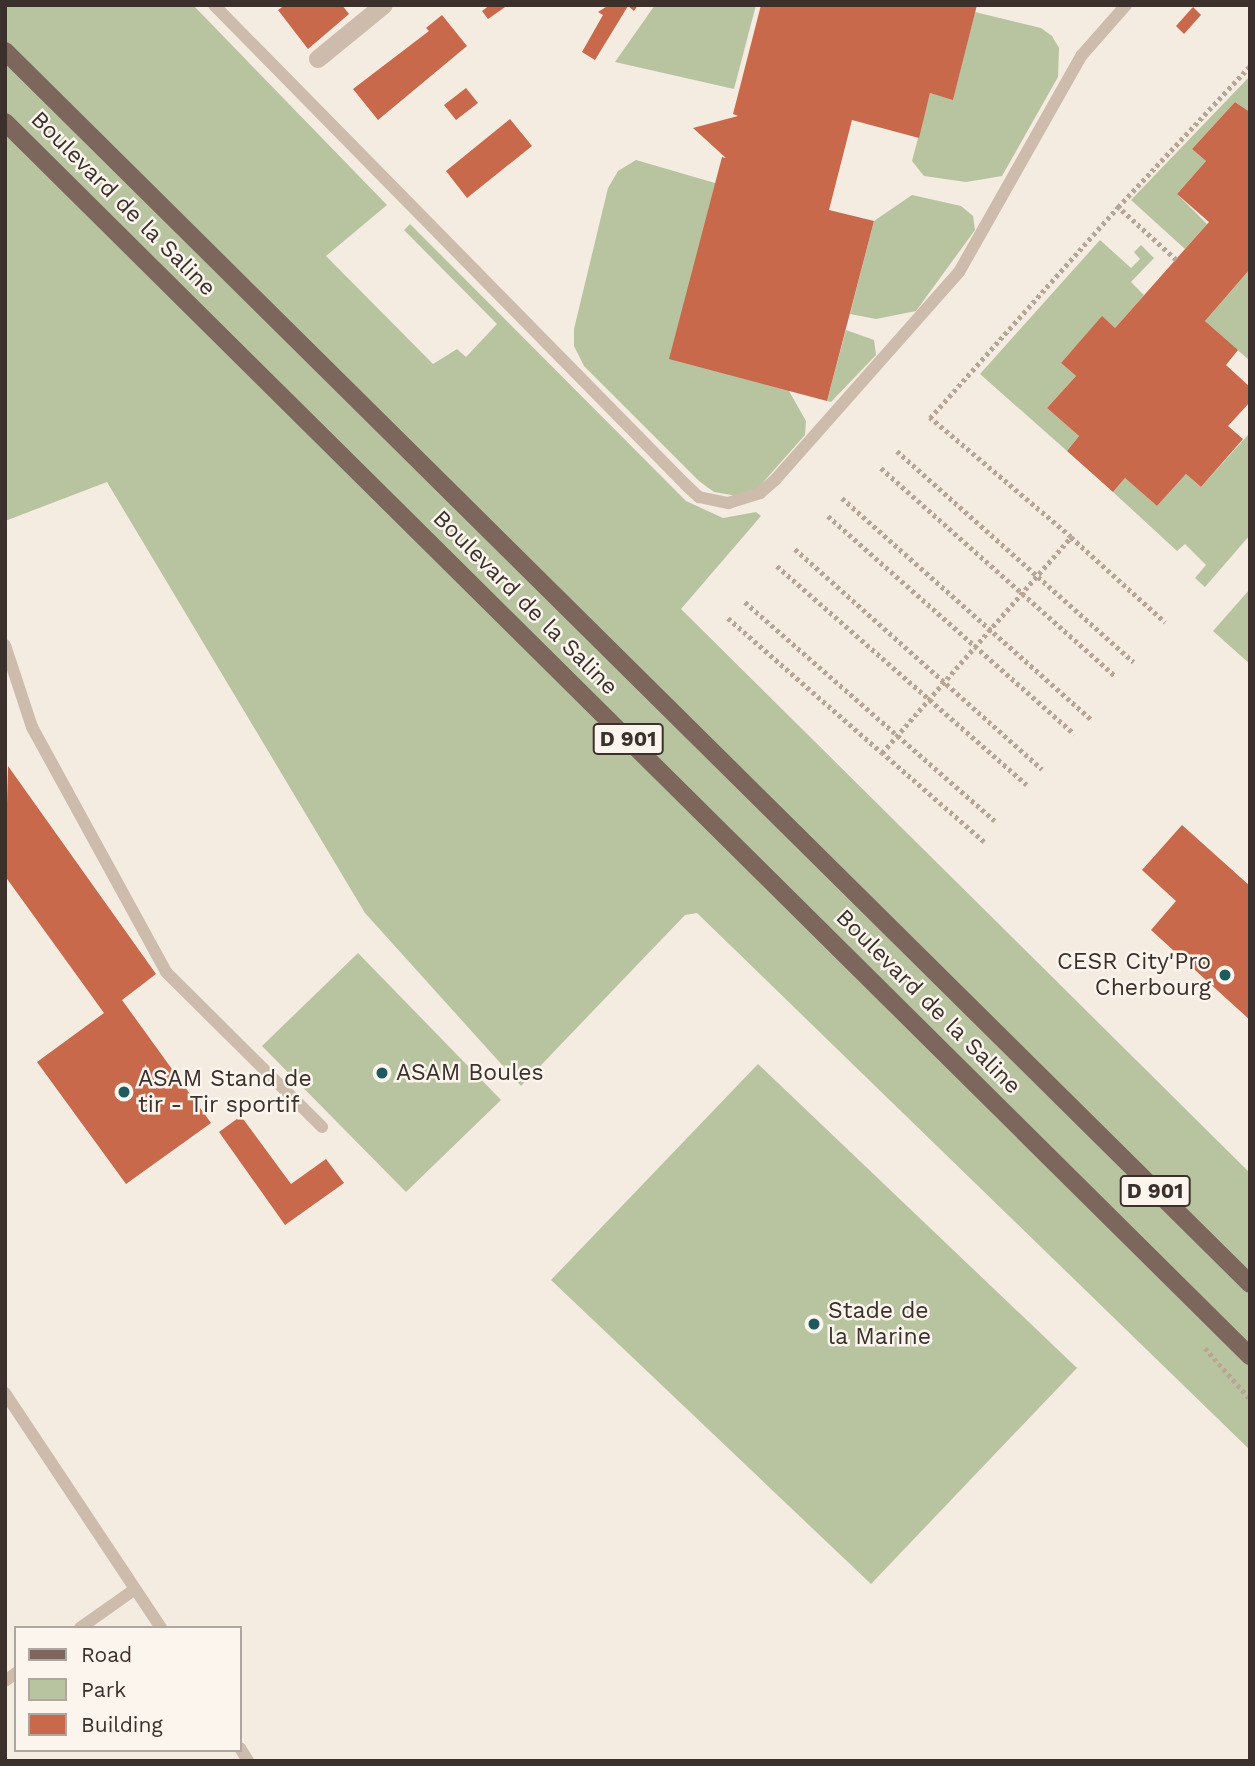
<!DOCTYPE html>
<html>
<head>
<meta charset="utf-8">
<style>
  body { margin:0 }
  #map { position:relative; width:1255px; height:1766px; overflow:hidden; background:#f4ebe1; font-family:"Work Sans",sans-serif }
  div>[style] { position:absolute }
  .green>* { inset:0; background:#b8c4a0 }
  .building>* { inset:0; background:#c8694b }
  .path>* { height:4.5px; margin-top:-2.25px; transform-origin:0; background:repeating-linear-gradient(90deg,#b9a596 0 3.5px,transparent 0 7px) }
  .service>* { height:12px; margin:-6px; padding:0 6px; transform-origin:6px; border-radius:6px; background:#cdbbac }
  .minor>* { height:18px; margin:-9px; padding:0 9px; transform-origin:9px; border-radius:9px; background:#cdbbac }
  .primary>* { height:18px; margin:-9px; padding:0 9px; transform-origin:9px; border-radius:9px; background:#7d675c }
  .dots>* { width:19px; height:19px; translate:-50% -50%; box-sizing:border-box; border:4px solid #fbf5ee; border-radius:50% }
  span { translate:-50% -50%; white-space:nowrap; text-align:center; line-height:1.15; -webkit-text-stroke:5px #fbf5ee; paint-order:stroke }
  .shield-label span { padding:2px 5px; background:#fbf5ee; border:2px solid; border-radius:5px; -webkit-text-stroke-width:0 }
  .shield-label { font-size:21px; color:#3b302b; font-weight:700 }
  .street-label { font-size:23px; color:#3b302b }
  .poi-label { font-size:23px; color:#3b302b }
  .right { translate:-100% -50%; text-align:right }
  .left { translate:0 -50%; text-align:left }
  .frame { position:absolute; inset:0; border:7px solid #3b302b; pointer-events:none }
  .legend { position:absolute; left:14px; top:1626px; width:228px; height:126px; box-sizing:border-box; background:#fbf5ee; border:2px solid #aea6a0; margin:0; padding:9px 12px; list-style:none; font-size:21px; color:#3b302b }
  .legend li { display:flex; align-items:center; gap:14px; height:35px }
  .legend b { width:35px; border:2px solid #aea6a0 }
</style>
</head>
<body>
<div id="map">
  <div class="green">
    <div style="clip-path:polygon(5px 5px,193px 5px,387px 205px,326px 256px,433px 364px,457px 349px,466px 357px,497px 324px,404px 230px,410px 224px,686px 501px,723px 518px,756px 512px,761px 516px,681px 609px,1250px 1173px,1250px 1450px,697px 913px,685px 915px,521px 1086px,365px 913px,107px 482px,5px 521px)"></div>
    <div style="clip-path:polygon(655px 5px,756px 5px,734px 89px,615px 62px)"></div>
    <div style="clip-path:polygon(975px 12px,1041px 28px,1052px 36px,1059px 48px,1058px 77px,1002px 176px,966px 182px,924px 176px,912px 161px,930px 93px,953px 99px)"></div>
    <div style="clip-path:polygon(1250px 76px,1250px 112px,1235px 102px,1192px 149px,1206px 161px,1177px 194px,1207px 224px,1185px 249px,1131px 200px)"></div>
    <div style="clip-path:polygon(636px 160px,715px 183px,789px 391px,806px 421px,805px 435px,758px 488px,737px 496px,714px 492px,699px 481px,584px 366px,574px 346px,574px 329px,608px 188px,618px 171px)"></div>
    <div style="clip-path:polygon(912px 195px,961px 206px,973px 216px,975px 230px,916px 311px,876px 319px,850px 314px,874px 221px)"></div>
    <div style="clip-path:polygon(1100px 240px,1131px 268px,1140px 259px,1134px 252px,1141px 245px,1154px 258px,1131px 282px,1144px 295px,1115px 328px,1102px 317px,1061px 363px,1076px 376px,1047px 408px,1079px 436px,1067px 451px,980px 374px)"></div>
    <div style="clip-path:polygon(1250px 269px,1250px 361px,1205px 321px)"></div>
    <div style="clip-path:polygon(846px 330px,874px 340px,876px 355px,831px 402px,827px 401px)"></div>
    <div style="clip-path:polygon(1248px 435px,1250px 535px,1205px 587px,1195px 578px,1206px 565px,1185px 544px,1177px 551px,1113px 492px,1125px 478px,1157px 506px,1186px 474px,1201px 487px)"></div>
    <div style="clip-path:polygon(1250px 589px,1250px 664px,1213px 631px)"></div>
    <div style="clip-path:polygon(358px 953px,501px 1100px,406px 1192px,262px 1046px)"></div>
    <div style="clip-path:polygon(758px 1064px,1077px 1368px,871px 1584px,551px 1280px)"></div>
  </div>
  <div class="building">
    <div style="clip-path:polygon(285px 5px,342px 5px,349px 14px,308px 49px,278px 10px)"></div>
    <div style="clip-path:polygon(490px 5px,508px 5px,488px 19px,482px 11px)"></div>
    <div style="clip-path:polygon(609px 5px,638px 5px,634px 11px,628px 6px,595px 60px,582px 52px,603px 15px,598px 12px)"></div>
    <div style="clip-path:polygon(761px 5px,977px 5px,953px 100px,930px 93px,919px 138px,852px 120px,829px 210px,874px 221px,827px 401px,669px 359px,722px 157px,726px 158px,693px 128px,738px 116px,733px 114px)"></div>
    <div style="clip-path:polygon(1193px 7px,1201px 15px,1184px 34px,1176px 26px)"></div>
    <div style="clip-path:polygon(442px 15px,467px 46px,378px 120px,353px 89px,429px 31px,426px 28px)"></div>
    <div style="clip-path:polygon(466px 88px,478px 103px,456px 120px,444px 105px)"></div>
    <div style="clip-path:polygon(1235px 102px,1250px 112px,1250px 269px,1205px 321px,1238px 350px,1226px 365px,1250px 387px,1250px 402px,1228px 426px,1243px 439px,1201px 487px,1186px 474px,1157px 506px,1125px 478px,1113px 492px,1067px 451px,1079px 436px,1047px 408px,1076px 376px,1061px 363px,1102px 316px,1115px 328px,1209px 222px,1177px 194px,1206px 161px,1192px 149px)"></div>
    <div style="clip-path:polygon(510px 119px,532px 146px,467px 198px,446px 171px)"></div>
    <div style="clip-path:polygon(8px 766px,156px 974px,122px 1000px,211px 1123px,126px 1184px,37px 1062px,104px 1013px,5px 876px)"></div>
    <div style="clip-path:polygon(1182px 825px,1250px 886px,1250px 1020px,1151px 930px,1176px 901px,1142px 870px)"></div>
    <div style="clip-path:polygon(241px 1116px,291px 1184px,326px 1159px,344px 1183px,285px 1225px,219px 1132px)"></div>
  </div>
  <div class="path">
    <div style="left:1176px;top:260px;width:79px;rotate:-137.6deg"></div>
    <div style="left:1118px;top:207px;width:193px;rotate:-46.9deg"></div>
    <div style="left:897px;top:451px;width:317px;rotate:41.7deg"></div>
    <div style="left:881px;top:468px;width:314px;rotate:41.6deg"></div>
    <div style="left:842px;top:498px;width:333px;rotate:41.6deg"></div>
    <div style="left:828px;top:516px;width:329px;rotate:41.5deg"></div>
    <div style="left:1071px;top:537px;width:127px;rotate:42.1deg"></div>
    <div style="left:795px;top:549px;width:331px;rotate:41.7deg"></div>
    <div style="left:777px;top:566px;width:332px;rotate:41.2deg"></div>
    <div style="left:745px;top:602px;width:332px;rotate:41.2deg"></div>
    <div style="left:728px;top:618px;width:205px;rotate:41.2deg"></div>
    <div style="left:984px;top:842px;width:135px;rotate:-138.9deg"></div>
    <div style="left:882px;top:753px;width:287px;rotate:-48.8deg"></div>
    <div style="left:1071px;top:537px;width:185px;rotate:-139.8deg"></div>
    <div style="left:930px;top:418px;width:283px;rotate:-48.3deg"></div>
    <div style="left:1205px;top:1348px;width:68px;rotate:48.6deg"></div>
  </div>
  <div class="service">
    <div style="left:214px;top:5px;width:673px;rotate:45.48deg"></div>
    <div style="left:686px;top:485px;width:18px;rotate:43deg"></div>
    <div style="left:699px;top:497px;width:30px;rotate:12deg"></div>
    <div style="left:728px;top:503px;width:34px;rotate:-17deg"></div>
    <div style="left:760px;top:493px;width:20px;rotate:-41deg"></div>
    <div style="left:775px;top:480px;width:278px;rotate:-48.5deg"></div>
    <div style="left:959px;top:272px;width:249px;rotate:-60.5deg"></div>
    <div style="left:1082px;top:55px;width:67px;rotate:-48.7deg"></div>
    <div style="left:5px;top:645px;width:86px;rotate:71.8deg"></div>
    <div style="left:32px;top:727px;width:279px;rotate:61.3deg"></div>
    <div style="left:166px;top:972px;width:220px;rotate:44.8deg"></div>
    <div style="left:5px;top:1393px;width:282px;rotate:56.4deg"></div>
    <div style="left:80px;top:1628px;width:67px;rotate:-35.3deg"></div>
    <div style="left:5px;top:1681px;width:14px;rotate:-36deg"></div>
    <div style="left:240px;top:1748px;width:15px;rotate:58deg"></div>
  </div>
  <div class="minor">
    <div style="left:318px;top:59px;width:85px;rotate:-39.3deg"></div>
  </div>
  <div class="primary">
    <div style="left:5px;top:51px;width:1752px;rotate:44.72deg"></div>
    <div style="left:5px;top:122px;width:1753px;rotate:44.75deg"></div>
  </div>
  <div class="dots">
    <div style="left:1225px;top:975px;background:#1f5a5e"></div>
    <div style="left:382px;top:1073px;background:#1f5a5e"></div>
    <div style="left:124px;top:1092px;background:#1f5a5e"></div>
    <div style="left:814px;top:1324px;background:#1f5a5e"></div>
  </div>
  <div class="shield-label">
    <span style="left:628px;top:739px">D 901</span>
    <span style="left:1155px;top:1191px">D 901</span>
  </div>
  <div class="street-label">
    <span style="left:123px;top:204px;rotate:45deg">Boulevard de la Saline</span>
    <span style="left:525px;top:603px;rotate:45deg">Boulevard de la Saline</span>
    <span style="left:928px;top:1002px;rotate:45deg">Boulevard de la Saline</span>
  </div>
  <div class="poi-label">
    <span class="right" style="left:1211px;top:975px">CESR City'Pro<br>Cherbourg</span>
    <span class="left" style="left:396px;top:1073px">ASAM Boules</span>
    <span class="left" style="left:138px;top:1092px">ASAM Stand de<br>tir - Tir sportif</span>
    <span class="left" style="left:828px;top:1324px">Stade de<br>la Marine</span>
  </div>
  <div class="frame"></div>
  <ul class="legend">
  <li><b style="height:9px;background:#7d675c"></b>Road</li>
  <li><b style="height:19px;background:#b8c4a0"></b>Park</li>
  <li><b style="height:19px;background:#c8694b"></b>Building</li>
  </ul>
</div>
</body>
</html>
